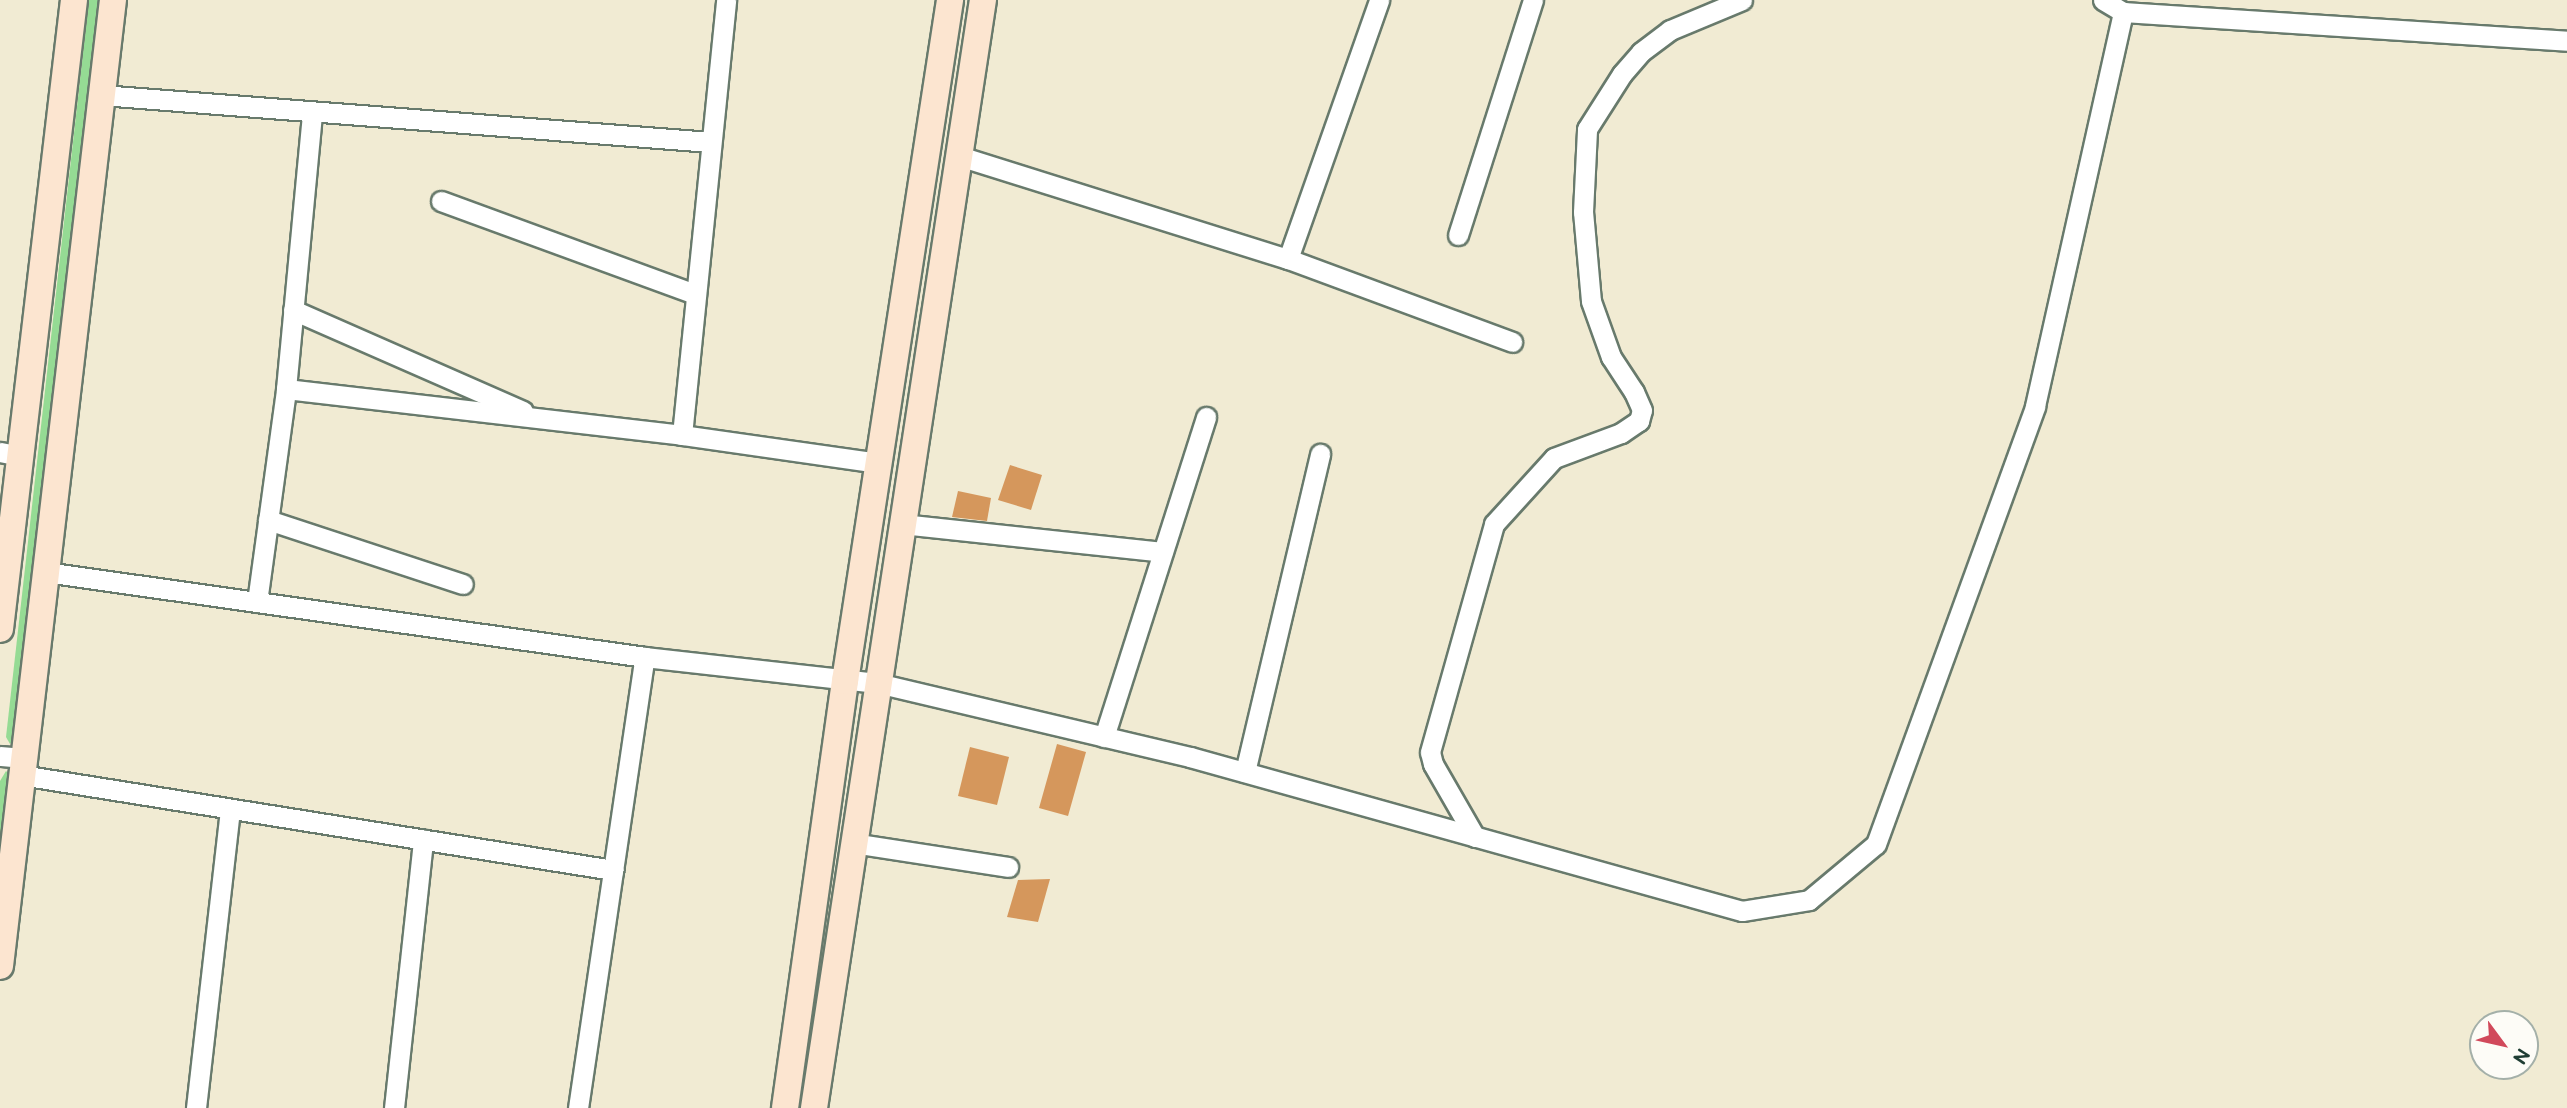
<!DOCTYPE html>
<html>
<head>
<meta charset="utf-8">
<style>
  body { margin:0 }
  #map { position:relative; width:2567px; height:1108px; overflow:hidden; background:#f1ebd3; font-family:"Balsamiq Sans",sans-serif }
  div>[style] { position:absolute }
  .green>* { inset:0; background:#95db94 }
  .building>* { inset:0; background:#d5975c }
  .roads { filter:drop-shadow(2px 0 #687a6c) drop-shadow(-2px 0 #687a6c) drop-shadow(0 2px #687a6c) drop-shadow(0 -2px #687a6c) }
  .street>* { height:19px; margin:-9.5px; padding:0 9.5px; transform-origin:9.5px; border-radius:9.5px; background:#fff }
  .secondary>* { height:26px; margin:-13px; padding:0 13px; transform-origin:13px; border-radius:13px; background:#fce5d0 }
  span { translate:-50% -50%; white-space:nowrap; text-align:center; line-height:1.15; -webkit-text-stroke:5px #fdfcf7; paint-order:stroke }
  .north { position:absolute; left:2469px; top:1010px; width:70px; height:70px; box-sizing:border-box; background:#fdfcf7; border:2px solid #a4b0a9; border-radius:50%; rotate:123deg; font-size:19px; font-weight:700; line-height:28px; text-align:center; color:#1f3d34 }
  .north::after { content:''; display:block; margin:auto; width:24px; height:32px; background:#d1495b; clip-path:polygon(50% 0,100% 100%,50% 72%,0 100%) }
</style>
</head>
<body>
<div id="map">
  <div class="green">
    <div style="clip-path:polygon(89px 0,102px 0,16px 738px,10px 744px,6px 737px)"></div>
    <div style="clip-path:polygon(6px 771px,11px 776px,0 866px,0 781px)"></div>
  </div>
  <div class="building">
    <div style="clip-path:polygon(1010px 465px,1042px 475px,1031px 510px,998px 500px)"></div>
    <div style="clip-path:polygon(958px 491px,991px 498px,987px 521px,952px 517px)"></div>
    <div style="clip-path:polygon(1057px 744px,1086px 752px,1068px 816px,1039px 808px)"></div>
    <div style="clip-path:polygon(970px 747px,1009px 757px,997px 805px,958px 796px)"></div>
    <div style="clip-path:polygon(1050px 879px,1038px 922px,1007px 917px,1018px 880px)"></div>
  </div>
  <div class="roads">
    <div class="street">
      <div style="left:2103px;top:0;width:23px;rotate:31deg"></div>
      <div style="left:2123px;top:12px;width:445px;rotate:3.7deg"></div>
      <div style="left:101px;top:95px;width:611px;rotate:4.41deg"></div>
      <div style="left:959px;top:156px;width:345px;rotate:17.4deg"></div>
      <div style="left:1288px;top:259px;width:239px;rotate:20.3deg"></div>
      <div style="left:441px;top:201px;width:270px;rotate:20.1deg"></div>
      <div style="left:1458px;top:235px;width:247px;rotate:-72.3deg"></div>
      <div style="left:1288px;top:259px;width:275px;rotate:-70.6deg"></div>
      <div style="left:293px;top:310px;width:251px;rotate:23.7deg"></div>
      <div style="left:286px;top:389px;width:399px;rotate:6.6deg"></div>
      <div style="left:682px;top:435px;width:198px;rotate:8.1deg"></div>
      <div style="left:682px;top:435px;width:437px;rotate:-84.2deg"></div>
      <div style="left:0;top:452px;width:20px;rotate:11deg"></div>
      <div style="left:268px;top:520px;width:205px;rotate:18.2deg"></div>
      <div style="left:902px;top:524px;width:262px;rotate:6.1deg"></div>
      <div style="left:45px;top:572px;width:606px;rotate:8.06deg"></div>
      <div style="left:645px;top:657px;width:233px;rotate:6.4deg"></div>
      <div style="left:877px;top:683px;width:322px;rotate:13.3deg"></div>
      <div style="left:1190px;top:757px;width:573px;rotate:15.59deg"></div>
      <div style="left:1742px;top:911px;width:68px;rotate:-9.3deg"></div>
      <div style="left:1809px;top:900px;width:87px;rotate:-39.9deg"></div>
      <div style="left:1876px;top:844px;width:466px;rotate:-70deg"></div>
      <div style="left:2035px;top:406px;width:404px;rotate:-77.4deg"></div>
      <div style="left:257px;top:602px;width:215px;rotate:-82.2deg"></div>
      <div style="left:286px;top:389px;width:278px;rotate:-84.6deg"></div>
      <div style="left:1104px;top:737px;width:336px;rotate:-72.3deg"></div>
      <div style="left:0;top:756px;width:23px;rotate:5deg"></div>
      <div style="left:1245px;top:772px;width:327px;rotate:-76.7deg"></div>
      <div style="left:21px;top:775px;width:600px;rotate:9.12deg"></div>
      <div style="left:1475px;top:837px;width:84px;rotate:-119.9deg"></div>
      <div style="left:1433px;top:764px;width:12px;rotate:-104deg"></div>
      <div style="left:1430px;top:752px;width:237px;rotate:-74.3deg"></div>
      <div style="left:1494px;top:524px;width:89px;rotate:-47.7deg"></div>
      <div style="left:1554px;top:458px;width:72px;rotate:-20.5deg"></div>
      <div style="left:1621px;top:433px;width:22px;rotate:-34deg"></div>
      <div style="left:1639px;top:421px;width:11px;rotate:-75deg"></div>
      <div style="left:1642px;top:410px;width:20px;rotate:-114deg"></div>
      <div style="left:1634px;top:392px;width:42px;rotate:-123.3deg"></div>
      <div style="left:1611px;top:357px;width:59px;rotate:-109.7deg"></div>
      <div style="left:1591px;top:301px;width:89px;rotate:-95.1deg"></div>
      <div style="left:1583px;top:212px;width:83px;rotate:-87.2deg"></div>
      <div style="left:1587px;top:129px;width:65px;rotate:-57.5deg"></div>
      <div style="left:1622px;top:74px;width:29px;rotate:-49deg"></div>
      <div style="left:1641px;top:52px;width:36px;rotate:-37deg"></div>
      <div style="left:1670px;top:30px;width:78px;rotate:-22.6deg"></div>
      <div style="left:853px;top:843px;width:157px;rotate:8.8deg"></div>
      <div style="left:196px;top:1108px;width:301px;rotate:-83.5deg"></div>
      <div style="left:394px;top:1108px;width:270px;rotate:-83.8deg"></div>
      <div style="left:578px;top:1108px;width:456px;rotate:-81.6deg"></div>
    </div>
    <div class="secondary">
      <div style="left:0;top:629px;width:633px;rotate:-83.29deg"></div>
      <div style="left:0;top:966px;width:973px;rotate:-83.33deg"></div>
      <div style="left:785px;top:1108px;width:431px;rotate:-82deg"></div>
      <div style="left:845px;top:681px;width:689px;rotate:-81.23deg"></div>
      <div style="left:814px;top:1108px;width:1121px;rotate:-81.33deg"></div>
    </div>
  </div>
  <div class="north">N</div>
</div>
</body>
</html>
